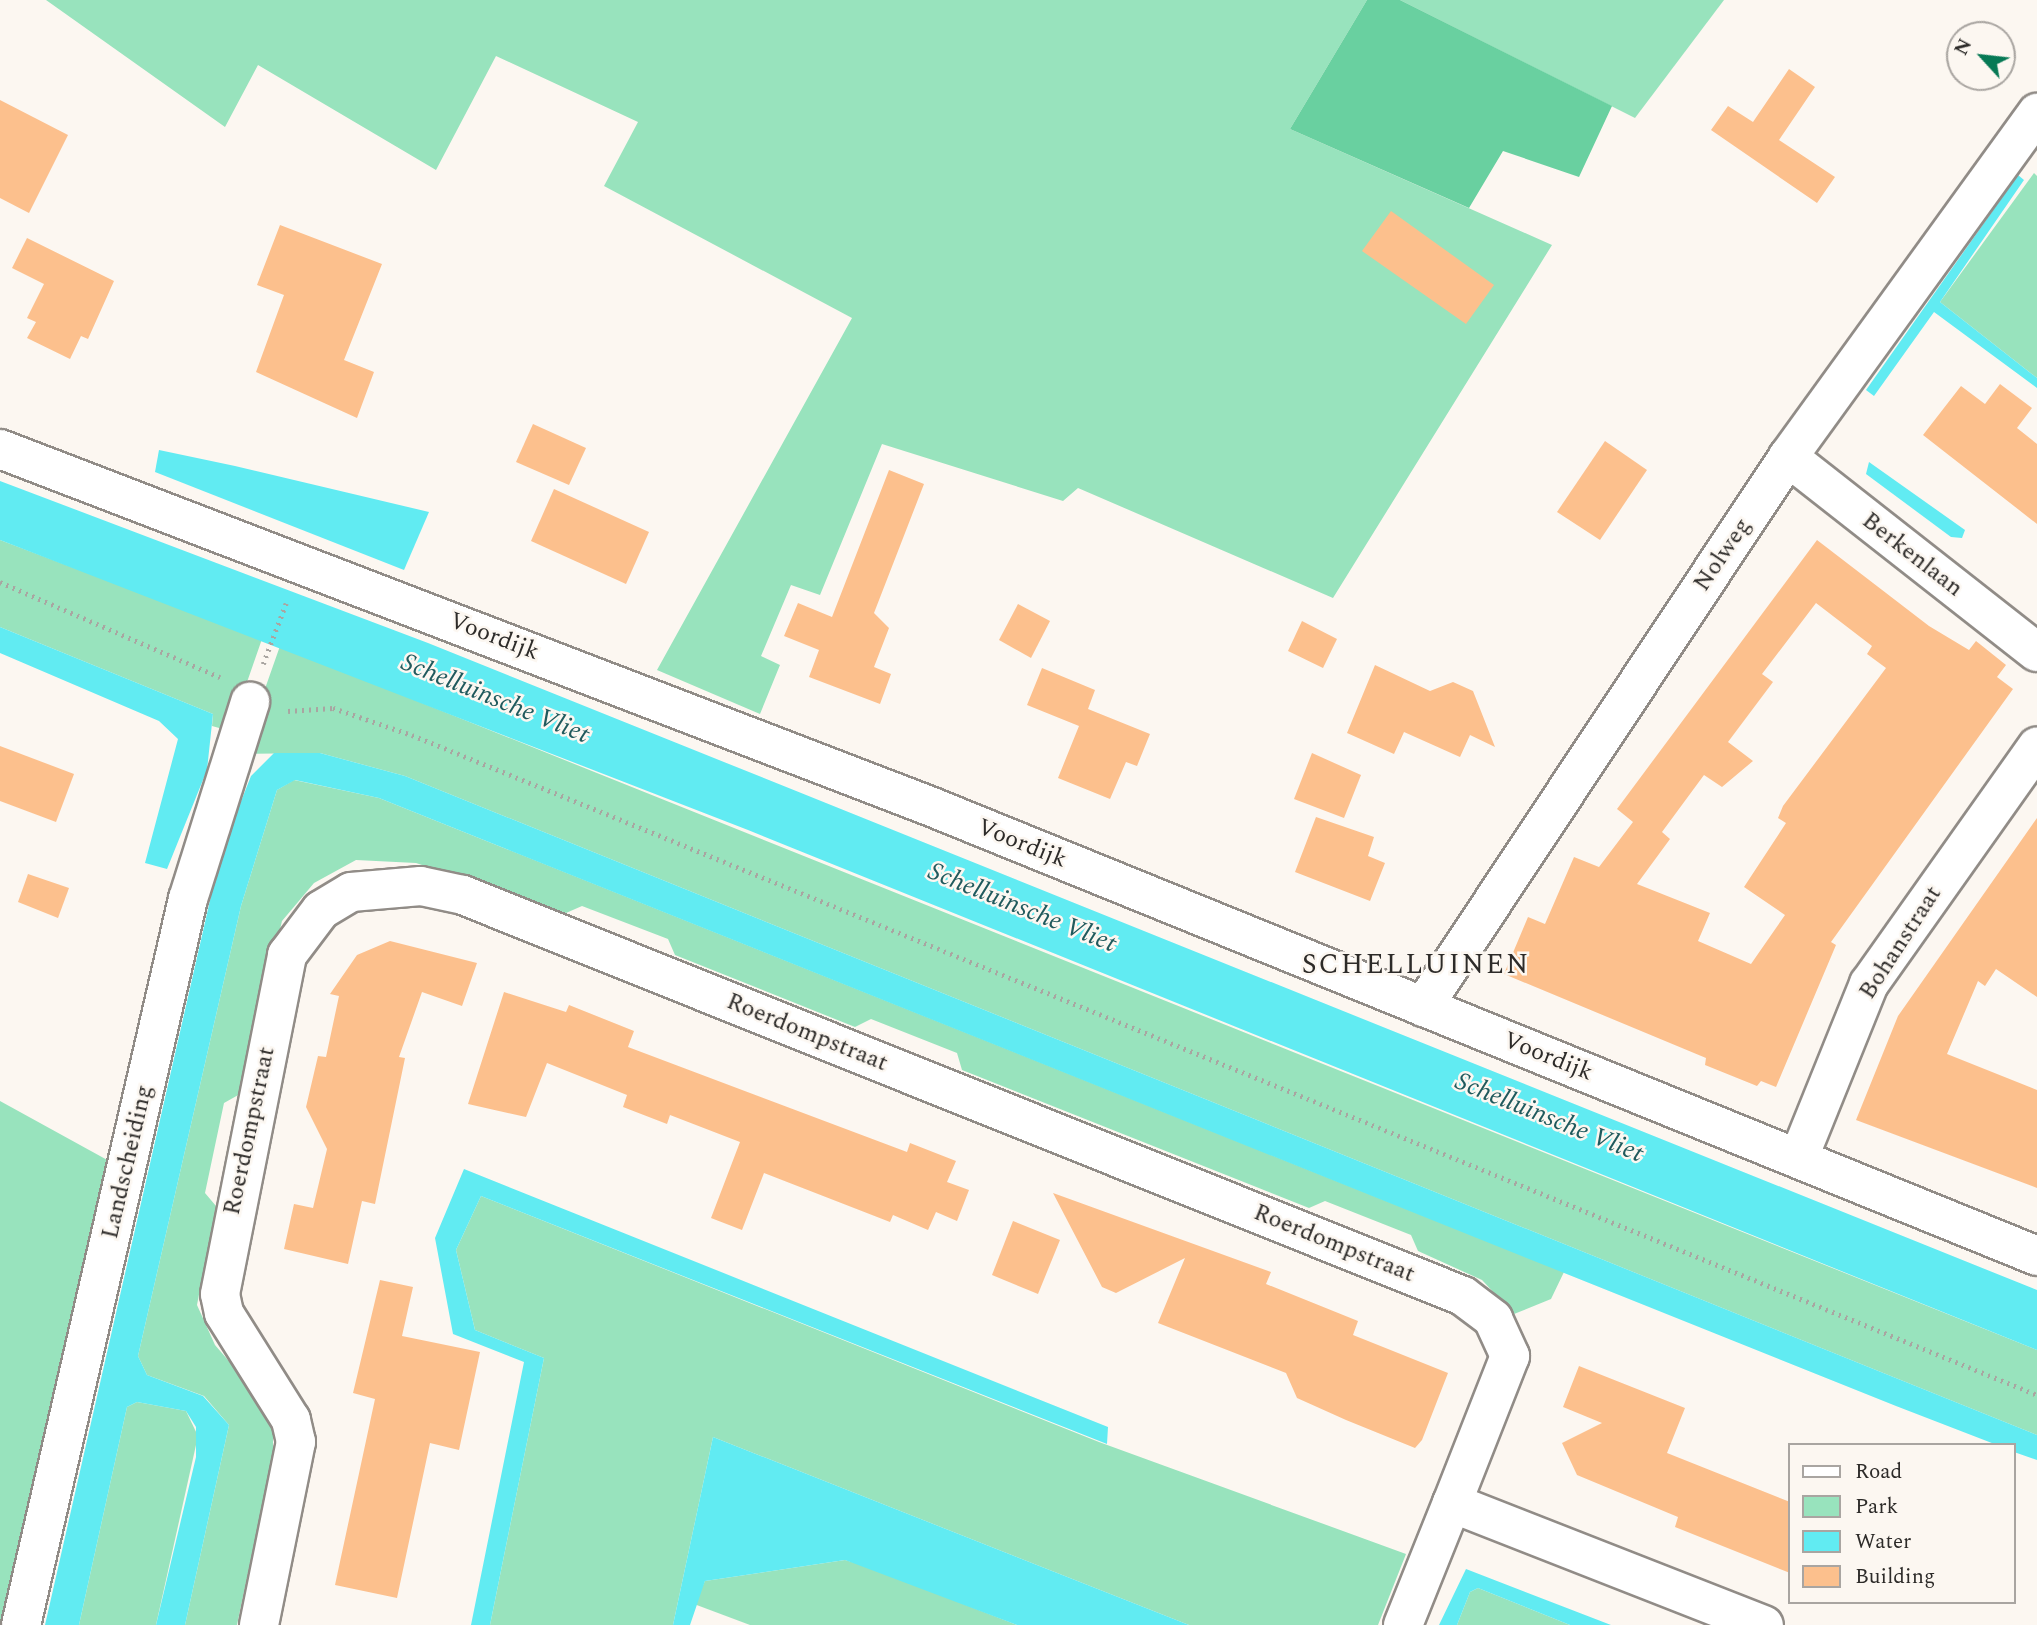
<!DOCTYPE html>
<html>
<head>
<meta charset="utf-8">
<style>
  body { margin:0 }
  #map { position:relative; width:2037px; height:1625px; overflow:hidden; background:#fcf7f1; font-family:Spectral,serif }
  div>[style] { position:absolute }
  .green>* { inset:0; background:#98e3bd }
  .forest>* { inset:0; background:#69d0a0 }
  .water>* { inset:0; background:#61ebf2 }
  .building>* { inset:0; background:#fcc08d }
  .path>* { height:4.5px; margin-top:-2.25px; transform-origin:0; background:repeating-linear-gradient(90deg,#a9a5a1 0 2px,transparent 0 7px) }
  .roads { filter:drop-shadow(2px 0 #918c87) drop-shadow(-2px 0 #918c87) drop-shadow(0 2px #918c87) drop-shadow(0 -2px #918c87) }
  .minor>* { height:38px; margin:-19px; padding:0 19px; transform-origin:19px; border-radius:19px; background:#fff }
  span { translate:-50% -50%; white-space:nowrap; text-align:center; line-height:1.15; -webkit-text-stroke:5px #fcf7f1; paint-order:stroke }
  .street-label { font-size:24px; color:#2d2b29 }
  .water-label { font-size:26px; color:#205a5d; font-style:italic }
  .quarter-label { font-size:28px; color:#2d2b29; letter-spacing:2px }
  .legend { position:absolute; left:1788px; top:1443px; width:228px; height:161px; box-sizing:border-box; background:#fcf7f1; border:2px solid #a9a5a1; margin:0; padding:9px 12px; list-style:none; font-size:21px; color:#2d2b29 }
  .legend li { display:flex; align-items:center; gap:14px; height:35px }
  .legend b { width:35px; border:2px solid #a9a5a1 }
  .north { position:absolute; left:1946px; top:21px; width:70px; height:70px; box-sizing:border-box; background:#fcf7f1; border:2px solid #a9a5a1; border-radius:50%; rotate:297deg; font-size:19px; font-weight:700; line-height:28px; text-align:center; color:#2d2b29 }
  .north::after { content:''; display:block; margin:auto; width:24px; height:32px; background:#067955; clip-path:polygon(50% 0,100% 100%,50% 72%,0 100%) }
</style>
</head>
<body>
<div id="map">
  <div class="green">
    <div style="clip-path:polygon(46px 0,1367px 0,1290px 129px,1552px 245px,1333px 598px,1078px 488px,1063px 501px,882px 444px,820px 595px,791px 585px,761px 656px,780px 665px,760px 714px,657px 670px,852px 318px,604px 186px,638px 122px,496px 56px,436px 170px,258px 65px,225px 127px)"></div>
    <div style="clip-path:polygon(1400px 0,1724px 0,1635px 118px)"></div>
    <div style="clip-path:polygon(2034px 173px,2037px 176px,2037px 378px,1940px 302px)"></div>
    <div style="clip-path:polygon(0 540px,262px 639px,230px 731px,212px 726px,213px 714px,0 627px)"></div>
    <div style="clip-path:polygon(280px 646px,2037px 1350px,2037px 1435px,405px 776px,320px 753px,242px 754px)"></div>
    <div style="clip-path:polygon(294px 780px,379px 798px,1564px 1272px,1551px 1299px,1514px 1314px,1482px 1280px,1418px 1251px,1411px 1235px,1325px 1201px,1309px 1208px,962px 1070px,957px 1053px,871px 1019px,855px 1027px,675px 955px,668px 939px,582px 906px,566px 913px,416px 863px,356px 860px,314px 883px,282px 921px,240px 1094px,224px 1103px,205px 1193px,216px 1206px,197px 1305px,215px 1345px,257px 1394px,273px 1433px,273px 1454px,237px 1625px,185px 1625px,229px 1425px,204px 1396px,147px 1375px,138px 1356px,241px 906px,277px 790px)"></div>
    <div style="clip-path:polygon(0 1101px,120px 1167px,6px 1625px,0 1625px)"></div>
    <div style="clip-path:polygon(481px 1196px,1099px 1442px,1406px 1554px,1378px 1625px,1189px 1625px,713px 1437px,673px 1625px,490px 1625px,544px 1358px,475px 1330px,456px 1250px)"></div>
    <div style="clip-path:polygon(137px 1402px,186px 1411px,198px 1436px,156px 1625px,79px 1625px,127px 1407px)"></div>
    <div style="clip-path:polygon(845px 1560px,869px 1567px,1017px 1625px,750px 1625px,694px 1604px,705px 1581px)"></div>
    <div style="clip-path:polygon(1478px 1588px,1570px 1625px,1457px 1625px,1470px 1592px)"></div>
  </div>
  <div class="forest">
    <div style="clip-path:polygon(1367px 0,1400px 0,1612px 106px,1579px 177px,1503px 151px,1469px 208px,1290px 129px)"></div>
  </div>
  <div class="water">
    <div style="clip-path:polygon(2018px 175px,2024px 180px,1940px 302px,2037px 378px,2037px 388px,1934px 312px,1874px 396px,1866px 390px)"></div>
    <div style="clip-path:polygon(159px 450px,235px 466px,429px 512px,404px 570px,155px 472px)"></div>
    <div style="clip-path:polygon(1869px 462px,1965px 530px,1962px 538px,1951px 537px,1866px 474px)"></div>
    <div style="clip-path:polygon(0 481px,428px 643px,2037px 1290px,2037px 1350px,748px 830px,0 540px)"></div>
    <div style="clip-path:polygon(0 627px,213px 714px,207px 770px,167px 869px,145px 863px,178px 739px,159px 721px,0 653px)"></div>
    <div style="clip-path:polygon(274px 753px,320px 753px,405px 776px,2037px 1435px,2037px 1460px,2014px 1452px,2014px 1445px,1997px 1445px,1896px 1406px,379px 798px,295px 780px,277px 790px,241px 906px,138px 1356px,147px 1375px,203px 1396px,229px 1425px,185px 1625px,156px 1625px,196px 1457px,196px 1427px,186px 1411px,137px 1402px,127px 1407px,79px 1625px,45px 1625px,221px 852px,251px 776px)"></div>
    <div style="clip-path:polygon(464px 1169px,1108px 1427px,1107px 1444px,481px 1196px,456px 1250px,475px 1330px,544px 1358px,490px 1625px,471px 1625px,524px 1362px,453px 1334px,435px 1238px)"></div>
    <div style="clip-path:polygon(713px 1437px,1189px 1625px,1017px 1625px,845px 1560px,705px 1581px,690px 1625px,673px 1625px)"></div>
    <div style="clip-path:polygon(1466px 1569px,1611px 1625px,1570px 1625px,1478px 1588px,1470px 1592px,1457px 1625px,1439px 1625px)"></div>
  </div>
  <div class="building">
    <div style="clip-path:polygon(1789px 69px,1815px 87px,1779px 140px,1835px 177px,1817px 203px,1711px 130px,1728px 106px,1753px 122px)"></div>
    <div style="clip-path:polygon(0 100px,68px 135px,29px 213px,0 198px)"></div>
    <div style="clip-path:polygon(1391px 211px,1494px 285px,1466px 324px,1362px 251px)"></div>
    <div style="clip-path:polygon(280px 225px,382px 264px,344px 360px,374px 372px,357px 418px,256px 372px,284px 295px,257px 285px)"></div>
    <div style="clip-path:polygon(27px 238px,114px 281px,88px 339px,81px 336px,70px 359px,27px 338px,36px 322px,27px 318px,44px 284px,12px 268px)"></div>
    <div style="clip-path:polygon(2000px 384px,2032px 408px,2017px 428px,2037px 444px,2037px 524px,1923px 435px,1961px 386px,1985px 404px)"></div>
    <div style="clip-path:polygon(533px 424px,586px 448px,569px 485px,516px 462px)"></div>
    <div style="clip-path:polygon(1605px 441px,1647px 470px,1600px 540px,1557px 512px)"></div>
    <div style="clip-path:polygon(889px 470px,924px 484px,874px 613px,889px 628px,874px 667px,891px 674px,880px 704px,809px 677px,819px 650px,784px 636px,798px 603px,832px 617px)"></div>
    <div style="clip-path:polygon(554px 489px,649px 532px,626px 584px,531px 541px)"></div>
    <div style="clip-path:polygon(evenodd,1817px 540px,1929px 626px,1969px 650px,1976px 641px,2006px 665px,1997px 677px,2013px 689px,1831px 942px,1836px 945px,1776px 1087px,1761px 1081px,1757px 1086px,1705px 1065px,1706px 1058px,1504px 974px,1528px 917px,1545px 924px,1574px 857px,1599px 867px,1633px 822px,1617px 809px,1817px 540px,1816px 603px,1872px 646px,1867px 654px,1886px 668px,1783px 806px,1778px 818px,1786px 823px,1744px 887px,1785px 915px,1751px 964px,1698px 941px,1710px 913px,1637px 884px,1670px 839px,1662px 832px,1704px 775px,1722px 787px,1753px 761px,1728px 742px,1773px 682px,1762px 674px,1816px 603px)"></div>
    <div style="clip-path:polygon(1018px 604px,1050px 621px,1031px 658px,999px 640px)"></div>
    <div style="clip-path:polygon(1302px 621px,1337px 639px,1323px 668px,1288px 651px)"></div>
    <div style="clip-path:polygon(1375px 665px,1430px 691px,1453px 682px,1473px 691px,1495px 747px,1470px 735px,1460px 757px,1404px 732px,1394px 754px,1347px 733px)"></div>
    <div style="clip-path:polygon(1042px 668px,1095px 690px,1088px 709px,1150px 734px,1137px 766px,1126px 762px,1110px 799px,1058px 778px,1079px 726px,1027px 705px)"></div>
    <div style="clip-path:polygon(0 746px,74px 774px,56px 822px,0 801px)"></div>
    <div style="clip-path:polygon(1312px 753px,1361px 775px,1344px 818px,1294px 799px)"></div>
    <div style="clip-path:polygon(1316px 817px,1374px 837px,1368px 856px,1385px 863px,1370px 901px,1295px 872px)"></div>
    <div style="clip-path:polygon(2037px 818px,2037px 997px,1996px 969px,1985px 986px,1978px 981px,1947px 1054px,2037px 1090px,2037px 1188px,1856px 1120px,1898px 1016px)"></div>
    <div style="clip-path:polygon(28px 874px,69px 888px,58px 918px,18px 902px)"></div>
    <div style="clip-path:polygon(390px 941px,477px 963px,462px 1006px,422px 992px,399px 1057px,405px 1058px,375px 1204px,362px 1201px,348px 1264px,284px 1249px,294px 1204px,313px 1208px,327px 1149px,306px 1107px,318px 1056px,326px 1057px,339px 996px,330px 994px,357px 955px)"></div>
    <div style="clip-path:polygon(504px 992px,566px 1012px,569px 1005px,634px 1031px,628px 1047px,907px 1152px,910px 1143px,956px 1161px,947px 1182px,969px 1190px,957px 1221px,936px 1212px,928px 1230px,893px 1215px,890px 1222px,764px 1173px,742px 1230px,711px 1218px,740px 1142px,670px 1115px,667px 1124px,623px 1107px,627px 1095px,547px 1063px,526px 1117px,468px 1104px)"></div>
    <div style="clip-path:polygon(1053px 1193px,1271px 1272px,1266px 1284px,1358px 1321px,1353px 1335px,1448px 1373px,1422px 1440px,1415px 1448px,1346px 1420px,1297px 1398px,1286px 1373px,1158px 1323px,1185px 1258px,1116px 1293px,1102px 1287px)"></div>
    <div style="clip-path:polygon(1013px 1221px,1060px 1240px,1038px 1294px,992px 1275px)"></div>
    <div style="clip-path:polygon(380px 1280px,413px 1287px,402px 1336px,480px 1352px,459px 1450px,430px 1443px,397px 1598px,335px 1585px,375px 1399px,353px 1393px)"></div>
    <div style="clip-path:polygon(1579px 1366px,1685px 1408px,1667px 1453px,1790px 1502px,1790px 1573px,1675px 1527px,1678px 1517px,1577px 1475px,1562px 1443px,1602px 1423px,1563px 1407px)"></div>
  </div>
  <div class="path">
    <div style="left:0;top:582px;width:240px;rotate:23.4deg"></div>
    <div style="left:263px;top:664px;width:65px;rotate:-69.3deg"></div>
    <div style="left:288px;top:711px;width:45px;rotate:-3.8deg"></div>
    <div style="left:333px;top:708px;width:83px;rotate:18.9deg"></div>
    <div style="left:412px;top:735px;width:1754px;rotate:22.1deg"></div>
  </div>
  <div class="roads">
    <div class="minor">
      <div style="left:0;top:449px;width:998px;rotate:21.01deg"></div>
      <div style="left:932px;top:807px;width:1193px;rotate:22.11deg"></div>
      <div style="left:1788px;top:457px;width:316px;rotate:38.1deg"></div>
      <div style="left:1423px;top:1007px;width:660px;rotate:-56.43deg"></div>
      <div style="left:1788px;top:457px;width:425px;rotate:-54.1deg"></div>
      <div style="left:1799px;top:1157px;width:187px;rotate:-68deg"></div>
      <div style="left:1869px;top:984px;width:291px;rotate:-54.7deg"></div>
      <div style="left:21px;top:1625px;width:745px;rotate:-77.05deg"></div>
      <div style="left:188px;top:899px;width:207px;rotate:-72.5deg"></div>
      <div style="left:259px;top:1625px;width:187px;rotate:-78.6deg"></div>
      <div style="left:296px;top:1442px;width:23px;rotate:-103deg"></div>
      <div style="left:291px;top:1420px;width:126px;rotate:-122.1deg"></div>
      <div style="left:224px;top:1313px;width:19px;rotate:-102deg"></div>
      <div style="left:220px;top:1294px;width:346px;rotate:-78.8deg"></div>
      <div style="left:287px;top:955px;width:56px;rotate:-52.9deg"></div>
      <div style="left:321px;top:910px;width:35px;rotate:-31deg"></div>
      <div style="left:351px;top:892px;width:70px;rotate:-4.9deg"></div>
      <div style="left:421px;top:886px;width:43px;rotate:12.1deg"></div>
      <div style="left:463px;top:895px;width:1077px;rotate:21.85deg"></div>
      <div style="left:1463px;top:1296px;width:38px;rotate:37deg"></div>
      <div style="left:1493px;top:1319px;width:41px;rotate:65.3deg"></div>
      <div style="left:1510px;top:1356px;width:158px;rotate:111.5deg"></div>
      <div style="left:1452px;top:1503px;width:335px;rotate:21.4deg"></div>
      <div style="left:1403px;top:1625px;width:131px;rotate:-68.1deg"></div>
    </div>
  </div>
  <div class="street-label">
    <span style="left:1723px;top:555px;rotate:-56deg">Nolweg</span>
    <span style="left:1912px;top:555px;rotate:38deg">Berkenlaan</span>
    <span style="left:494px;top:637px;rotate:21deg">Voordijk</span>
    <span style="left:1022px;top:844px;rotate:22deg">Voordijk</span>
    <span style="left:1901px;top:943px;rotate:-57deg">Bohanstraat</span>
    <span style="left:807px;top:1033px;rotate:22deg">Roerdompstraat</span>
    <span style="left:1548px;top:1057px;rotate:22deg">Voordijk</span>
    <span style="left:250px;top:1131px;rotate:-78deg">Roerdompstraat</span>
    <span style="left:128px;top:1162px;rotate:-77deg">Landscheiding</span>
    <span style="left:1334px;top:1244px;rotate:22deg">Roerdompstraat</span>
  </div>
  <div class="water-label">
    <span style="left:495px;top:699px;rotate:22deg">Schelluinsche Vliet</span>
    <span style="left:1022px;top:908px;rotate:22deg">Schelluinsche Vliet</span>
    <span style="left:1549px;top:1118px;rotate:22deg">Schelluinsche Vliet</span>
  </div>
  <div class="quarter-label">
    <span style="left:1416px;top:965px">SCHELLUINEN</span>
  </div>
  <ul class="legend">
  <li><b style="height:9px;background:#fff"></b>Road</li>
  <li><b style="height:19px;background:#98e3bd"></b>Park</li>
  <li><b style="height:19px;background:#61ebf2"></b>Water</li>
  <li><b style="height:19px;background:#fcc08d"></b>Building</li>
  </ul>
  <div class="north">N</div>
</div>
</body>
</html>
